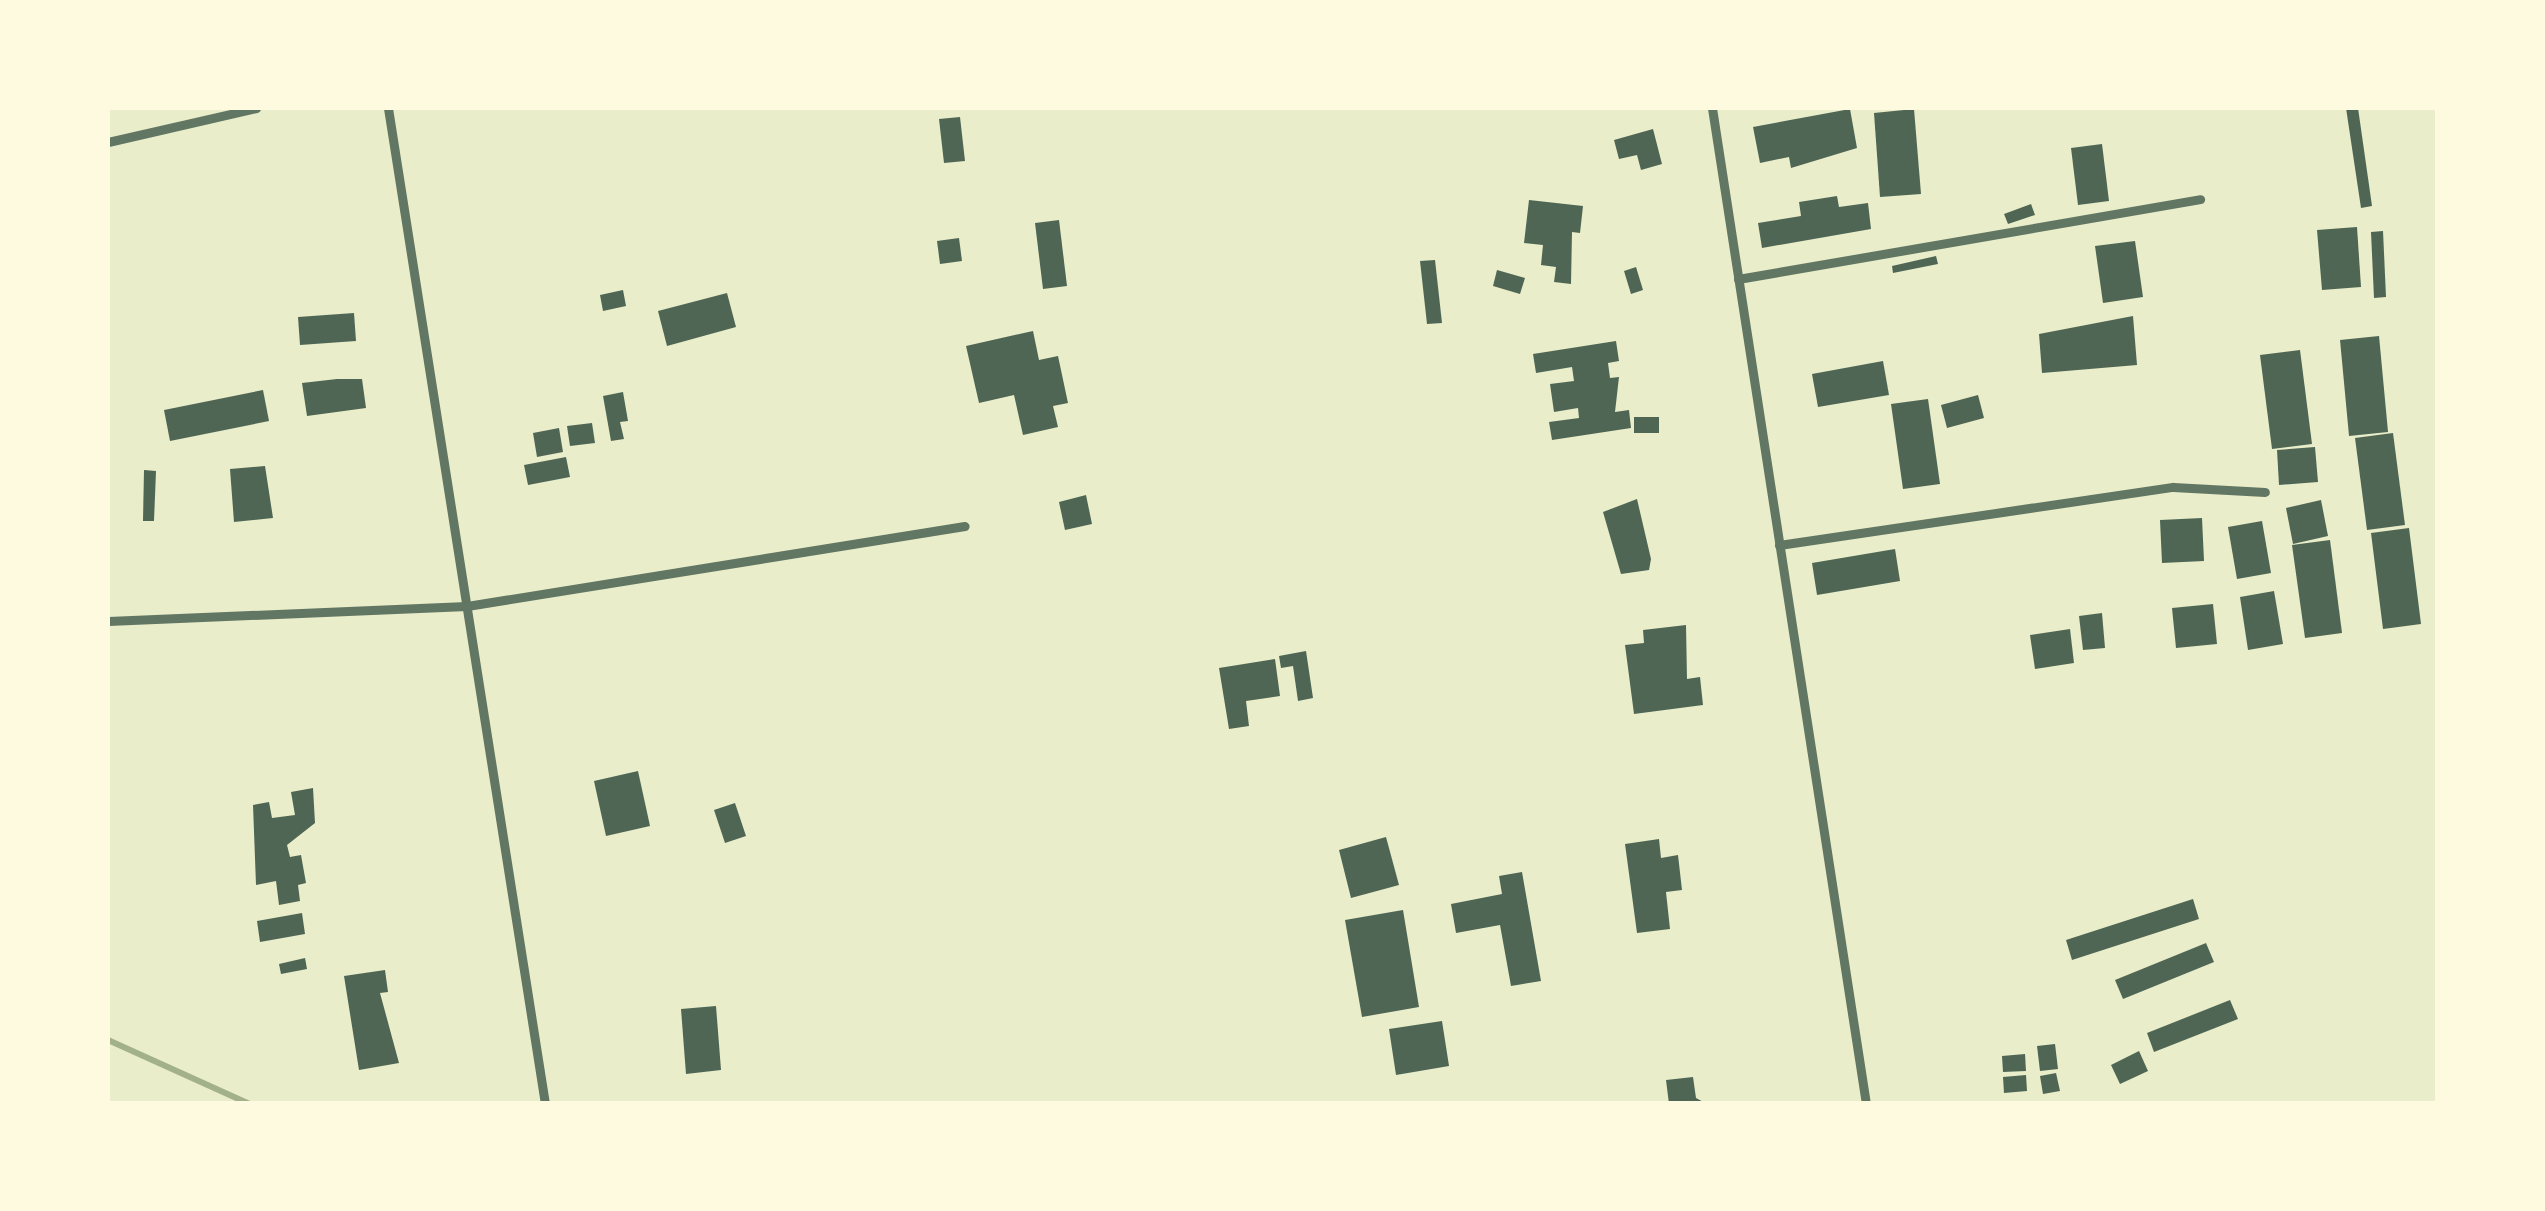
<!DOCTYPE html>
<html>
<head>
<meta charset="utf-8">
<style>
  body { margin:0 }
  #map { position:relative; width:2545px; height:1211px; overflow:hidden; background:#e9edc9; font-family:Barlow,sans-serif }
  div>[style] { position:absolute }
  .stream>* { height:6px; margin:-3px; padding:0 3px; transform-origin:3px; border-radius:3px; background:#a3b18a }
  .building>* { inset:0; background:#4f6655 }
  .minor>* { height:9px; margin:-4.5px; padding:0 4.5px; transform-origin:4.5px; border-radius:4.5px; background:#617663 }
  span { translate:-50% -50%; white-space:nowrap; text-align:center; line-height:1.15; -webkit-text-stroke:9px #fefae0; paint-order:stroke }
  .frame { position:absolute; inset:0; border:110px solid #fefae0; pointer-events:none }
</style>
</head>
<body>
<div id="map">
  <div class="stream">
    <div style="left:108px;top:1040px;width:156px;rotate:24.3deg"></div>
  </div>
  <div class="building">
    <div style="clip-path:polygon(2346px 108px,2358px 108px,2372px 206px,2361px 208px)"></div>
    <div style="clip-path:polygon(1850px 109px,1857px 148px,1791px 168px,1789px 157px,1760px 163px,1753px 127px)"></div>
    <div style="clip-path:polygon(1914px 109px,1921px 194px,1880px 197px,1874px 113px)"></div>
    <div style="clip-path:polygon(960px 117px,965px 161px,944px 163px,939px 119px)"></div>
    <div style="clip-path:polygon(1653px 129px,1662px 164px,1641px 170px,1637px 155px,1619px 159px,1614px 140px)"></div>
    <div style="clip-path:polygon(2102px 144px,2109px 201px,2078px 205px,2071px 148px)"></div>
    <div style="clip-path:polygon(1837px 196px,1839px 207px,1868px 203px,1871px 229px,1762px 248px,1758px 223px,1801px 216px,1799px 202px)"></div>
    <div style="clip-path:polygon(1529px 200px,1583px 206px,1580px 233px,1572px 232px,1571px 284px,1554px 282px,1556px 267px,1541px 265px,1543px 245px,1524px 243px)"></div>
    <div style="clip-path:polygon(2031px 204px,2035px 215px,2008px 224px,2004px 214px)"></div>
    <div style="clip-path:polygon(1059px 220px,1067px 286px,1043px 289px,1035px 223px)"></div>
    <div style="clip-path:polygon(2357px 227px,2361px 287px,2322px 290px,2317px 230px)"></div>
    <div style="clip-path:polygon(2383px 231px,2386px 297px,2374px 298px,2371px 232px)"></div>
    <div style="clip-path:polygon(959px 238px,962px 261px,940px 264px,937px 241px)"></div>
    <div style="clip-path:polygon(2135px 241px,2143px 297px,2103px 303px,2095px 246px)"></div>
    <div style="clip-path:polygon(1936px 256px,1938px 264px,1893px 273px,1892px 266px)"></div>
    <div style="clip-path:polygon(1435px 260px,1442px 323px,1427px 324px,1420px 261px)"></div>
    <div style="clip-path:polygon(1636px 267px,1643px 290px,1631px 294px,1624px 271px)"></div>
    <div style="clip-path:polygon(1497px 270px,1525px 278px,1520px 294px,1493px 286px)"></div>
    <div style="clip-path:polygon(623px 290px,626px 306px,603px 311px,600px 295px)"></div>
    <div style="clip-path:polygon(727px 293px,736px 327px,667px 346px,658px 311px)"></div>
    <div style="clip-path:polygon(354px 313px,356px 341px,300px 345px,298px 317px)"></div>
    <div style="clip-path:polygon(2133px 316px,2137px 365px,2042px 373px,2039px 334px)"></div>
    <div style="clip-path:polygon(1033px 331px,1039px 360px,1058px 356px,1068px 403px,1053px 406px,1058px 427px,1023px 435px,1014px 395px,979px 403px,966px 346px)"></div>
    <div style="clip-path:polygon(2379px 336px,2388px 432px,2349px 436px,2340px 340px)"></div>
    <div style="clip-path:polygon(1616px 341px,1619px 361px,1608px 363px,1610px 378px,1619px 377px,1615px 412px,1629px 410px,1631px 428px,1552px 440px,1549px 422px,1579px 418px,1578px 408px,1554px 412px,1550px 384px,1574px 381px,1572px 367px,1536px 373px,1533px 354px)"></div>
    <div style="clip-path:polygon(2300px 350px,2312px 444px,2272px 449px,2260px 355px)"></div>
    <div style="clip-path:polygon(1883px 361px,1889px 395px,1818px 407px,1812px 374px)"></div>
    <div style="clip-path:polygon(337px 379px,362px 379px,366px 408px,307px 416px,302px 383px)"></div>
    <div style="clip-path:polygon(263px 390px,269px 421px,170px 441px,164px 410px)"></div>
    <div style="clip-path:polygon(623px 392px,628px 421px,620px 422px,624px 439px,611px 441px,603px 396px)"></div>
    <div style="clip-path:polygon(1978px 395px,1984px 418px,1947px 428px,1941px 405px)"></div>
    <div style="clip-path:polygon(1928px 399px,1940px 484px,1903px 489px,1891px 404px)"></div>
    <div style="clip-path:polygon(1634px 417px,1659px 417px,1659px 433px,1634px 433px)"></div>
    <div style="clip-path:polygon(592px 423px,595px 443px,570px 446px,567px 426px)"></div>
    <div style="clip-path:polygon(559px 428px,563px 452px,537px 457px,533px 433px)"></div>
    <div style="clip-path:polygon(2393px 433px,2405px 525px,2367px 530px,2355px 438px)"></div>
    <div style="clip-path:polygon(2315px 447px,2318px 482px,2279px 485px,2277px 450px)"></div>
    <div style="clip-path:polygon(566px 457px,570px 477px,528px 485px,524px 465px)"></div>
    <div style="clip-path:polygon(265px 466px,273px 518px,234px 522px,230px 469px)"></div>
    <div style="clip-path:polygon(144px 470px,156px 471px,154px 521px,143px 521px)"></div>
    <div style="clip-path:polygon(1086px 495px,1092px 524px,1065px 530px,1059px 502px)"></div>
    <div style="clip-path:polygon(1637px 499px,1651px 559px,1649px 570px,1621px 574px,1603px 512px)"></div>
    <div style="clip-path:polygon(2321px 500px,2328px 536px,2293px 544px,2286px 508px)"></div>
    <div style="clip-path:polygon(2202px 518px,2204px 561px,2162px 563px,2160px 520px)"></div>
    <div style="clip-path:polygon(2262px 521px,2271px 573px,2237px 579px,2228px 527px)"></div>
    <div style="clip-path:polygon(2409px 528px,2421px 624px,2383px 629px,2371px 533px)"></div>
    <div style="clip-path:polygon(2330px 540px,2342px 633px,2305px 638px,2292px 545px)"></div>
    <div style="clip-path:polygon(1895px 549px,1900px 581px,1817px 595px,1812px 563px)"></div>
    <div style="clip-path:polygon(2274px 591px,2283px 644px,2248px 650px,2240px 597px)"></div>
    <div style="clip-path:polygon(2213px 604px,2217px 644px,2176px 648px,2172px 608px)"></div>
    <div style="clip-path:polygon(2102px 613px,2105px 648px,2083px 650px,2079px 616px)"></div>
    <div style="clip-path:polygon(1686px 625px,1687px 679px,1700px 677px,1703px 705px,1634px 714px,1625px 645px,1644px 643px,1643px 630px)"></div>
    <div style="clip-path:polygon(2070px 629px,2074px 663px,2035px 669px,2030px 635px)"></div>
    <div style="clip-path:polygon(1306px 651px,1313px 698px,1298px 701px,1293px 666px,1281px 668px,1279px 656px)"></div>
    <div style="clip-path:polygon(1275px 659px,1280px 696px,1246px 701px,1249px 726px,1229px 729px,1219px 668px)"></div>
    <div style="clip-path:polygon(638px 771px,650px 826px,606px 836px,594px 781px)"></div>
    <div style="clip-path:polygon(313px 788px,315px 823px,287px 845px,290px 857px,301px 855px,306px 883px,298px 885px,300px 901px,279px 905px,276px 881px,256px 885px,253px 805px,269px 802px,272px 818px,295px 815px,291px 792px)"></div>
    <div style="clip-path:polygon(735px 803px,746px 836px,725px 843px,714px 810px)"></div>
    <div style="clip-path:polygon(1386px 837px,1399px 885px,1351px 898px,1339px 850px)"></div>
    <div style="clip-path:polygon(1659px 839px,1661px 858px,1678px 855px,1682px 890px,1666px 892px,1670px 929px,1637px 933px,1625px 844px)"></div>
    <div style="clip-path:polygon(1522px 872px,1541px 981px,1511px 986px,1500px 925px,1456px 933px,1451px 904px,1502px 894px,1499px 876px)"></div>
    <div style="clip-path:polygon(2193px 899px,2199px 919px,2072px 960px,2066px 940px)"></div>
    <div style="clip-path:polygon(1403px 910px,1419px 1007px,1362px 1017px,1345px 920px)"></div>
    <div style="clip-path:polygon(302px 913px,305px 934px,260px 942px,257px 921px)"></div>
    <div style="clip-path:polygon(2206px 943px,2214px 962px,2123px 999px,2115px 980px)"></div>
    <div style="clip-path:polygon(305px 958px,307px 969px,281px 974px,279px 964px)"></div>
    <div style="clip-path:polygon(385px 970px,388px 992px,380px 993px,399px 1063px,359px 1070px,344px 976px)"></div>
    <div style="clip-path:polygon(2230px 1000px,2238px 1019px,2154px 1052px,2147px 1033px)"></div>
    <div style="clip-path:polygon(716px 1006px,721px 1070px,686px 1074px,681px 1009px)"></div>
    <div style="clip-path:polygon(1442px 1021px,1449px 1066px,1396px 1075px,1389px 1029px)"></div>
    <div style="clip-path:polygon(2055px 1044px,2058px 1069px,2040px 1071px,2037px 1046px)"></div>
    <div style="clip-path:polygon(2139px 1051px,2148px 1071px,2120px 1084px,2111px 1065px)"></div>
    <div style="clip-path:polygon(2025px 1054px,2026px 1071px,2003px 1072px,2002px 1056px)"></div>
    <div style="clip-path:polygon(2056px 1073px,2060px 1091px,2043px 1094px,2040px 1076px)"></div>
    <div style="clip-path:polygon(2026px 1075px,2027px 1091px,2004px 1093px,2003px 1077px)"></div>
    <div style="clip-path:polygon(1693px 1077px,1696px 1098px,1707px 1104px,1669px 1104px,1666px 1080px)"></div>
  </div>
  <div class="minor">
    <div style="left:388px;top:108px;width:1008px;rotate:81.04deg"></div>
    <div style="left:1712px;top:108px;width:1008px;rotate:81.21deg"></div>
    <div style="left:108px;top:142px;width:152px;rotate:-12.9deg"></div>
    <div style="left:1738px;top:279px;width:469px;rotate:-9.8deg"></div>
    <div style="left:1779px;top:545px;width:398px;rotate:-8.4deg"></div>
    <div style="left:2173px;top:487px;width:92px;rotate:3.1deg"></div>
    <div style="left:108px;top:621px;width:359px;rotate:-2.4deg"></div>
    <div style="left:467px;top:606px;width:504px;rotate:-9.13deg"></div>
  </div>
  <div class="frame"></div>
</div>
</body>
</html>
